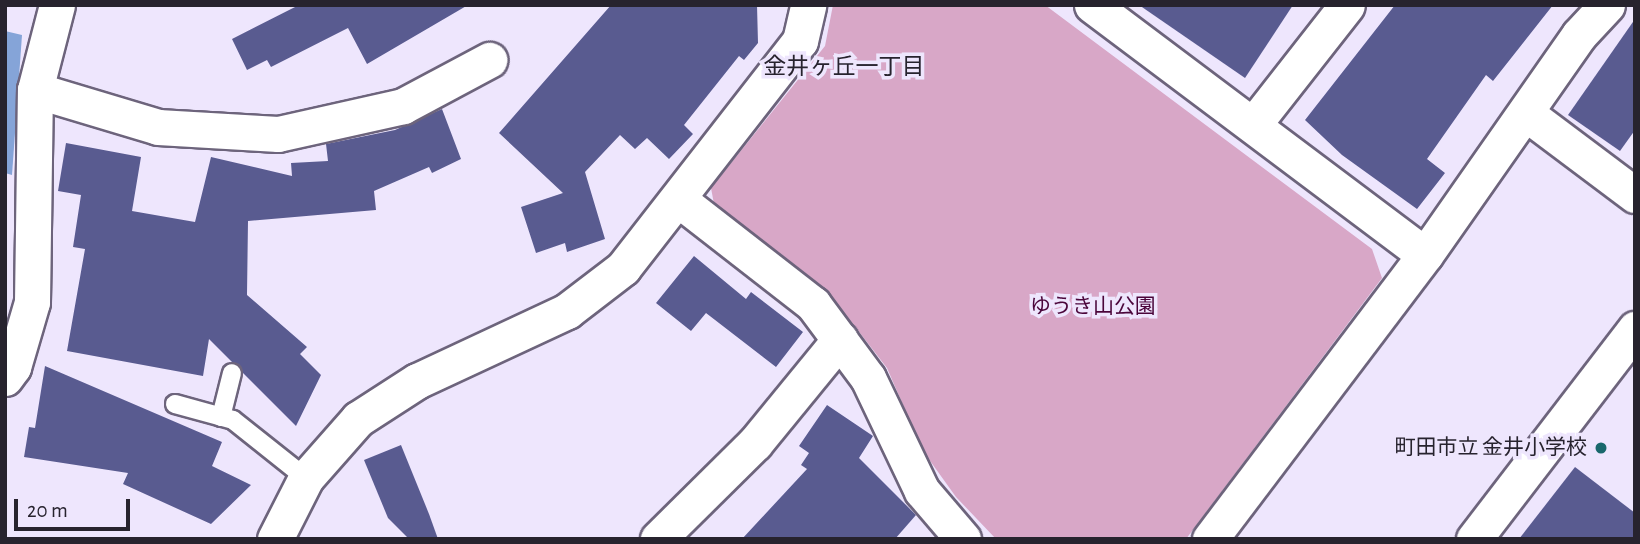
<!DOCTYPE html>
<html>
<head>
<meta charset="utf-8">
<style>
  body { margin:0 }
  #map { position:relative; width:1640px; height:544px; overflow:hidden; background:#eee6fd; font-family:"Alegreya Sans","Noto Sans JP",sans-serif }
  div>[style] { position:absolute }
  .green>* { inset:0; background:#d8a7c7 }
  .water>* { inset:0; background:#85a4d8 }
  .building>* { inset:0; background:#595b90 }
  .roads { filter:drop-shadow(2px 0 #6d647c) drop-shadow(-2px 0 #6d647c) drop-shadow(0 2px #6d647c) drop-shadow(0 -2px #6d647c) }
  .service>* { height:18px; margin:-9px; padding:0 9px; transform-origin:9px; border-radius:9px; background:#fff }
  .minor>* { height:35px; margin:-17.5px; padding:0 17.5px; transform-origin:17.5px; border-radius:17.5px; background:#fff }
  .dots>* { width:19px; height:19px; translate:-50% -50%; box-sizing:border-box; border:4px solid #eee6fd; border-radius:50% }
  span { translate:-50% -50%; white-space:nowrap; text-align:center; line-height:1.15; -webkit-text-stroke:7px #eee6fd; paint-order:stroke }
  .park-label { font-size:21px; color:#4a053a }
  .poi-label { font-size:21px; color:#27232e }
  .right { translate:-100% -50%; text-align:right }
  .neighbourhood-label { font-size:23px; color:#27232e }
  .frame { position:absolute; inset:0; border:7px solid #27232e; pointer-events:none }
  .scale { position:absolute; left:14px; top:499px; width:116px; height:32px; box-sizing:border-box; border:4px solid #27232e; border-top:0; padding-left:9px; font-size:21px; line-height:24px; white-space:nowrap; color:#27232e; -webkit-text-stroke:5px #eee6fd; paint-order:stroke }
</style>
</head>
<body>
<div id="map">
  <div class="green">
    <div style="clip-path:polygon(833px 5px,1045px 5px,1372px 249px,1382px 278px,1186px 539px,996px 539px,956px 497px,923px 451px,887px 368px,853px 324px,714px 204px,711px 188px,825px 46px)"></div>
  </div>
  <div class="water">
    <div style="clip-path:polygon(5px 31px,22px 35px,12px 175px,5px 173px)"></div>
  </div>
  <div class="building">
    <div style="clip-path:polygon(299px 5px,468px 5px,367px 64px,348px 28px,271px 67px,267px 60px,247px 70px,232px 39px)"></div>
    <div style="clip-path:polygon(611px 5px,757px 5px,758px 43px,744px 60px,739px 56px,684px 125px,693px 134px,669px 159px,647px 138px,635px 149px,620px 135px,585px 172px,605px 239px,567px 252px,565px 243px,536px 253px,521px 207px,563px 193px,499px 133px)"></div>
    <div style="clip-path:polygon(1139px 5px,1293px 5px,1245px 78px)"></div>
    <div style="clip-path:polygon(1395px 5px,1553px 5px,1493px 81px,1486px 75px,1427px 159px,1445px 173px,1417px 209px,1342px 155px,1305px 120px)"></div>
    <div style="clip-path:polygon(1635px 19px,1635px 130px,1620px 151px,1568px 115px)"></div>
    <div style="clip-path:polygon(442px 109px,461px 159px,432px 173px,429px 167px,374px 191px,376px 210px,248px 221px,247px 295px,307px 347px,300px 354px,321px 375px,296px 426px,209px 339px,203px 376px,67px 351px,85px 249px,73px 247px,81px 195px,58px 191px,66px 143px,141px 157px,132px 211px,195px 222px,211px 157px,292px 176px,291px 163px,328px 161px,326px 144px,395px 130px)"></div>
    <div style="clip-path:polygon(694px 256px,746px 299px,751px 292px,803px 332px,776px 367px,706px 313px,691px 331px,656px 303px)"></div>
    <div style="clip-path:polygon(45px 366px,222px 442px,212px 466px,251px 485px,211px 524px,123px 484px,128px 473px,24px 457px,29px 427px,35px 428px)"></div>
    <div style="clip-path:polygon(827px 405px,873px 436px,859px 458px,916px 515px,895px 539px,742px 539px,807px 469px,801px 465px,809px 453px,799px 446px)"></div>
    <div style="clip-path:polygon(401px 445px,429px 514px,438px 539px,409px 539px,388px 518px,364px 460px)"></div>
    <div style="clip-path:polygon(1575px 467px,1635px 513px,1635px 539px,1519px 539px)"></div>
  </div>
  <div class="roads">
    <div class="service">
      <div style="left:175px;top:404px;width:60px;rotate:15.4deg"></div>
      <div style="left:233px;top:420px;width:93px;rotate:38.5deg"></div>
      <div style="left:221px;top:417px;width:45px;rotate:-76deg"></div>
    </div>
    <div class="minor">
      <div style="left:1092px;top:5px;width:416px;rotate:36.9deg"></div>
      <div style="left:35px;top:90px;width:128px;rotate:16.7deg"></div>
      <div style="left:158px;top:127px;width:120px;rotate:3.3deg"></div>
      <div style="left:278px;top:134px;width:128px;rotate:-12.6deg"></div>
      <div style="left:403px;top:106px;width:98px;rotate:-28.1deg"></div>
      <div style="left:1527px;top:114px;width:135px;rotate:36.9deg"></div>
      <div style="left:1253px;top:125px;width:152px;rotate:-51.9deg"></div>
      <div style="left:678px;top:199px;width:171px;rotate:37.9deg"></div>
      <div style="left:813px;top:304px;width:92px;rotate:53.4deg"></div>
      <div style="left:868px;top:378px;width:125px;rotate:64.5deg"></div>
      <div style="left:922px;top:491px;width:63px;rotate:49.5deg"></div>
      <div style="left:5px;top:378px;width:14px;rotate:-54deg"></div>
      <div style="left:13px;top:367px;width:68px;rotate:-73.7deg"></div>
      <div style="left:32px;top:302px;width:212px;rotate:-89.2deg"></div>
      <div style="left:35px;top:90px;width:88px;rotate:-75.5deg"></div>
      <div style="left:275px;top:539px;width:68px;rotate:-63.1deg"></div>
      <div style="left:306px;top:478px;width:79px;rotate:-48.6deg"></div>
      <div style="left:358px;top:419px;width:70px;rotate:-32.8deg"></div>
      <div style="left:417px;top:381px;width:166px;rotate:-25deg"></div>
      <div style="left:567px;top:311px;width:71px;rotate:-37.5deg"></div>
      <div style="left:623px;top:268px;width:288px;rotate:-52.1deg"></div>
      <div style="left:800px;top:41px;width:37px;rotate:-77deg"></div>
      <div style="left:658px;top:539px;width:136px;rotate:-44.7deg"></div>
      <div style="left:755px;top:443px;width:134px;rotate:-50.7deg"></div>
      <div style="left:1210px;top:539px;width:356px;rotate:-52.9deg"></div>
      <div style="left:1425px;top:255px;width:269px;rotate:-55deg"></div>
      <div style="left:1579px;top:35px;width:41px;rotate:-47deg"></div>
      <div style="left:1474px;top:539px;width:265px;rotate:-52.5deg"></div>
    </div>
  </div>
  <div class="dots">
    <div style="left:1601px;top:448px;background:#19676c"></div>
  </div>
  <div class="park-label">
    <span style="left:1093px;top:307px">ゆうき山公園</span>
  </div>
  <div class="poi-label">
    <span class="right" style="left:1587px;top:448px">町田市立 金井小学校</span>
  </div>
  <div class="neighbourhood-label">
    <span style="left:844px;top:68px">金井ヶ丘一丁目</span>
  </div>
  <div class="frame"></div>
  <div class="scale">20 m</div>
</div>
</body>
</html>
